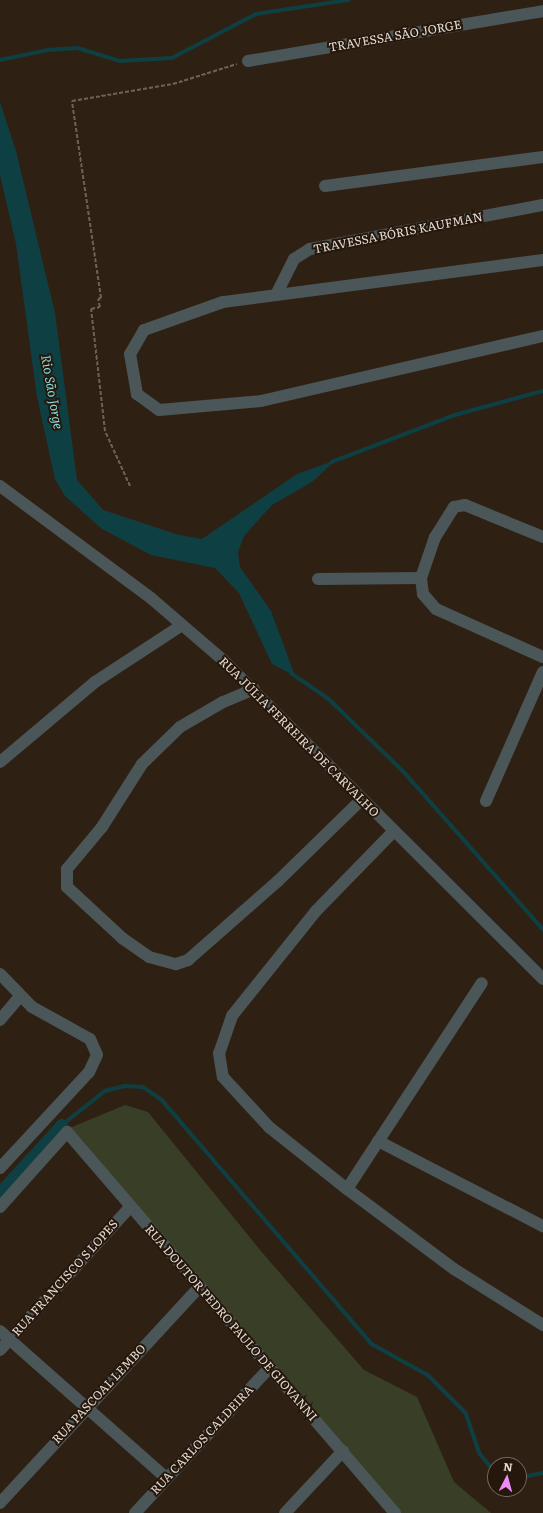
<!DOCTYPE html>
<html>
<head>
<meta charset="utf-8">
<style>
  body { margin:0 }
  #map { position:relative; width:543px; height:1513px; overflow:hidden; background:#2f2014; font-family:Literata,serif }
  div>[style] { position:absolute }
  .green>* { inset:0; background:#383f26 }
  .water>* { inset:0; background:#0e4043 }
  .stream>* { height:3.5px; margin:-1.75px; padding:0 1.75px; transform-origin:1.75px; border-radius:1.75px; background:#0e4043 }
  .canal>* { height:12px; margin:-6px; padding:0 6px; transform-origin:6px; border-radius:6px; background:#0e4043 }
  .path>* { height:2px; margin-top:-1px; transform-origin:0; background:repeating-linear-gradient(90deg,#6e6156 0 4px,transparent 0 6px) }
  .minor>* { height:12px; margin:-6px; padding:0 6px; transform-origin:6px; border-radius:6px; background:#4b5658 }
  span { translate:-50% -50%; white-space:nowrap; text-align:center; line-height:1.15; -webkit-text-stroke:4px #25170b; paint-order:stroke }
  .street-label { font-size:12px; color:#e5dbd3 }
  .water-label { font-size:13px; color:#85d8dc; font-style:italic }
  .north { position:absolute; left:487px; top:1457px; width:40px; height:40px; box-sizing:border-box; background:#25170b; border:1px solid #72655b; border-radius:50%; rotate:6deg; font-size:11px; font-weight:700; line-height:16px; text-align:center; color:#e5dbd3 }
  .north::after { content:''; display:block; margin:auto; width:14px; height:18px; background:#f08bf5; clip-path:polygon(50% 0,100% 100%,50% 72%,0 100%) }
</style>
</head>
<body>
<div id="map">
  <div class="green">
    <div style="clip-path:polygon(125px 1105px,148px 1112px,260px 1250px,364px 1370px,417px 1397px,454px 1482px,491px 1513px,395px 1513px,65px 1130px)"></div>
  </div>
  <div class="water">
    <div style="clip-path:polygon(0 102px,16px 151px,55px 313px,77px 480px,103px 510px,179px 535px,202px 539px,297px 474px,336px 460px,312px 482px,272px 505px,244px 536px,238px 552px,240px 567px,271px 611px,295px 676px,272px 664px,239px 593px,215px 568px,151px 555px,102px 529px,65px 496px,55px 479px,37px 397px,16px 244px,0 175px)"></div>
  </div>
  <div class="stream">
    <div style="left:0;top:60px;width:49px;rotate:-11.8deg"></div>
    <div style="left:48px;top:50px;width:30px;rotate:-4deg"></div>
    <div style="left:78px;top:48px;width:44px;rotate:17.2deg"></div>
    <div style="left:120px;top:61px;width:52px;rotate:-3.3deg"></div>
    <div style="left:172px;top:58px;width:95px;rotate:-27.6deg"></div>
    <div style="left:256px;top:14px;width:94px;rotate:-8.6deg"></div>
    <div style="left:332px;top:462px;width:132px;rotate:-20.9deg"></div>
    <div style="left:455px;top:415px;width:91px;rotate:-15.3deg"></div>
    <div style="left:291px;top:673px;width:46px;rotate:34.4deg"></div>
    <div style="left:329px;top:699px;width:105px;rotate:44.2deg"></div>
    <div style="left:404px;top:772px;width:210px;rotate:48.5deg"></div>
    <div style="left:62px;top:1125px;width:55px;rotate:-38.3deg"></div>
    <div style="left:105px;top:1091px;width:21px;rotate:-14deg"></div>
    <div style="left:125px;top:1086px;width:18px;rotate:3deg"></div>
    <div style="left:143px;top:1087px;width:23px;rotate:34deg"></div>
    <div style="left:162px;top:1100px;width:322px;rotate:49.3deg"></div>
    <div style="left:372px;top:1344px;width:64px;rotate:29deg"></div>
    <div style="left:428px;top:1375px;width:54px;rotate:45deg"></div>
    <div style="left:466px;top:1413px;width:43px;rotate:71.1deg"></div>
    <div style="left:480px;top:1454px;width:23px;rotate:49deg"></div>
    <div style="left:519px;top:1478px;width:25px;rotate:-12deg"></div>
  </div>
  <div class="canal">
    <div style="left:0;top:1193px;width:92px;rotate:-47.6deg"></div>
  </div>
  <div class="path">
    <div style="left:130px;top:486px;width:60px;rotate:-114.4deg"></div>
    <div style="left:105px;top:431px;width:123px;rotate:-96.5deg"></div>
    <div style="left:91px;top:309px;width:9px;rotate:-13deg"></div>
    <div style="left:100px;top:307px;width:8px;rotate:-104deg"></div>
    <div style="left:98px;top:299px;width:3px;rotate:-18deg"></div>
    <div style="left:101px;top:298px;width:199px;rotate:-98.4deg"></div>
    <div style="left:72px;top:101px;width:102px;rotate:-9.6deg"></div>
    <div style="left:173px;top:84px;width:67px;rotate:-17.4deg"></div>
  </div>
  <div class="minor">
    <div style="left:248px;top:61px;width:299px;rotate:-9.6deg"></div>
    <div style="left:325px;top:186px;width:220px;rotate:-7.6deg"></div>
    <div style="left:543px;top:260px;width:323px;rotate:172.5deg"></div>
    <div style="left:223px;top:302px;width:84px;rotate:160.5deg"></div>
    <div style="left:144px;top:330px;width:28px;rotate:120deg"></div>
    <div style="left:130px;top:354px;width:41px;rotate:80.1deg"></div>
    <div style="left:137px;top:394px;width:27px;rotate:36deg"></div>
    <div style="left:159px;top:410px;width:102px;rotate:-5deg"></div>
    <div style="left:261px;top:401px;width:289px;rotate:-13deg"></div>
    <div style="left:276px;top:295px;width:40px;rotate:-63.4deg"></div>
    <div style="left:294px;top:259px;width:19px;rotate:-32deg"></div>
    <div style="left:310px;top:249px;width:237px;rotate:-10.7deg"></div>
    <div style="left:0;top:486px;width:189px;rotate:36.6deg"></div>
    <div style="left:152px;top:599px;width:94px;rotate:40.7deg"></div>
    <div style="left:223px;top:660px;width:452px;rotate:44.9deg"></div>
    <div style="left:543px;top:537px;width:84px;rotate:-157.7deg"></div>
    <div style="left:465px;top:505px;width:11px;rotate:170deg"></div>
    <div style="left:454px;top:507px;width:36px;rotate:122deg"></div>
    <div style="left:435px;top:537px;width:43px;rotate:108.9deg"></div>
    <div style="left:421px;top:578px;width:16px;rotate:83deg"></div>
    <div style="left:423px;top:594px;width:20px;rotate:49deg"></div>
    <div style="left:436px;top:609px;width:117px;rotate:24.2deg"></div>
    <div style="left:318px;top:579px;width:103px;rotate:-0.6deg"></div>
    <div style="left:254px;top:689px;width:34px;rotate:157deg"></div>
    <div style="left:223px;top:702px;width:50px;rotate:149.8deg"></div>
    <div style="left:180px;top:727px;width:53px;rotate:135.8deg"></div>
    <div style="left:142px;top:764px;width:75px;rotate:122.4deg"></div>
    <div style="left:102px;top:827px;width:55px;rotate:129.8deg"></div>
    <div style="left:67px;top:869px;width:18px;rotate:90deg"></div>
    <div style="left:67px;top:887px;width:75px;rotate:42.8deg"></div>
    <div style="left:122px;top:938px;width:33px;rotate:35deg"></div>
    <div style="left:149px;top:957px;width:28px;rotate:15deg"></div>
    <div style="left:176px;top:964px;width:13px;rotate:-18deg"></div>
    <div style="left:188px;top:960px;width:120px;rotate:-41.3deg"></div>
    <div style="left:278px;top:881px;width:117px;rotate:-44.3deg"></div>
    <div style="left:0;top:762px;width:124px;rotate:-40.1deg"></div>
    <div style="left:95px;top:682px;width:104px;rotate:-33.2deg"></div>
    <div style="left:486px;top:801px;width:141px;rotate:-66.2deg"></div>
    <div style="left:393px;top:832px;width:110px;rotate:134.3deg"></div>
    <div style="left:316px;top:911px;width:134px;rotate:128.7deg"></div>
    <div style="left:232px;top:1016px;width:39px;rotate:109deg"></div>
    <div style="left:219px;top:1053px;width:24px;rotate:81deg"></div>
    <div style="left:223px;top:1077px;width:68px;rotate:47.4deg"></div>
    <div style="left:269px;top:1127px;width:100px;rotate:38.5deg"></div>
    <div style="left:347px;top:1189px;width:134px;rotate:36.8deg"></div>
    <div style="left:454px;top:1269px;width:105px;rotate:32.2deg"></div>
    <div style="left:0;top:974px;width:46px;rotate:45.9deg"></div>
    <div style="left:32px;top:1007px;width:66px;rotate:28.9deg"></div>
    <div style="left:90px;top:1039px;width:17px;rotate:66deg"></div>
    <div style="left:97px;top:1055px;width:19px;rotate:115deg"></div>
    <div style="left:89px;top:1072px;width:131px;rotate:132.8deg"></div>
    <div style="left:0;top:1020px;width:30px;rotate:-50deg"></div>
    <div style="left:378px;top:1141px;width:186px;rotate:27.3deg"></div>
    <div style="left:347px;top:1189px;width:246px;rotate:-56.8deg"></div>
    <div style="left:0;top:1207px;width:101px;rotate:-48.2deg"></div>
    <div style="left:67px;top:1132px;width:503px;rotate:49.28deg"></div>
    <div style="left:0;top:1331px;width:222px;rotate:41.5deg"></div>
    <div style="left:0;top:1350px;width:193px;rotate:-47.7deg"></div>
    <div style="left:0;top:1503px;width:295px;rotate:-47.3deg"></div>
    <div style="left:135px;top:1513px;width:199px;rotate:-47.2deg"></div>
    <div style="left:285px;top:1513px;width:85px;rotate:-46.9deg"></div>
  </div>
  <div class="street-label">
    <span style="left:395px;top:36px;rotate:-10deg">TRAVESSA SÃO JORGE</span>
    <span style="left:398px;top:233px;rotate:-11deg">TRAVESSA BÓRIS KAUFMAN</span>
    <span style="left:299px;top:737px;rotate:45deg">RUA JÚLIA FERREIRA DE CARVALHO</span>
    <span style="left:65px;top:1278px;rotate:-48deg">RUA FRANCISCO S LOPES</span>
    <span style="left:231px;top:1323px;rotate:49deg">RUA DOUTOR PEDRO PAULO DE GIOVANNI</span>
    <span style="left:99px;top:1394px;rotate:-47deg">RUA PASCOAL LEMBO</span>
    <span style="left:202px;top:1440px;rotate:-47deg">RUA CARLOS CALDEIRA</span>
  </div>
  <div class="water-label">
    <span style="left:52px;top:392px;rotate:80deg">Rio São Jorge</span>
  </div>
  <div class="north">N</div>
</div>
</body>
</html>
